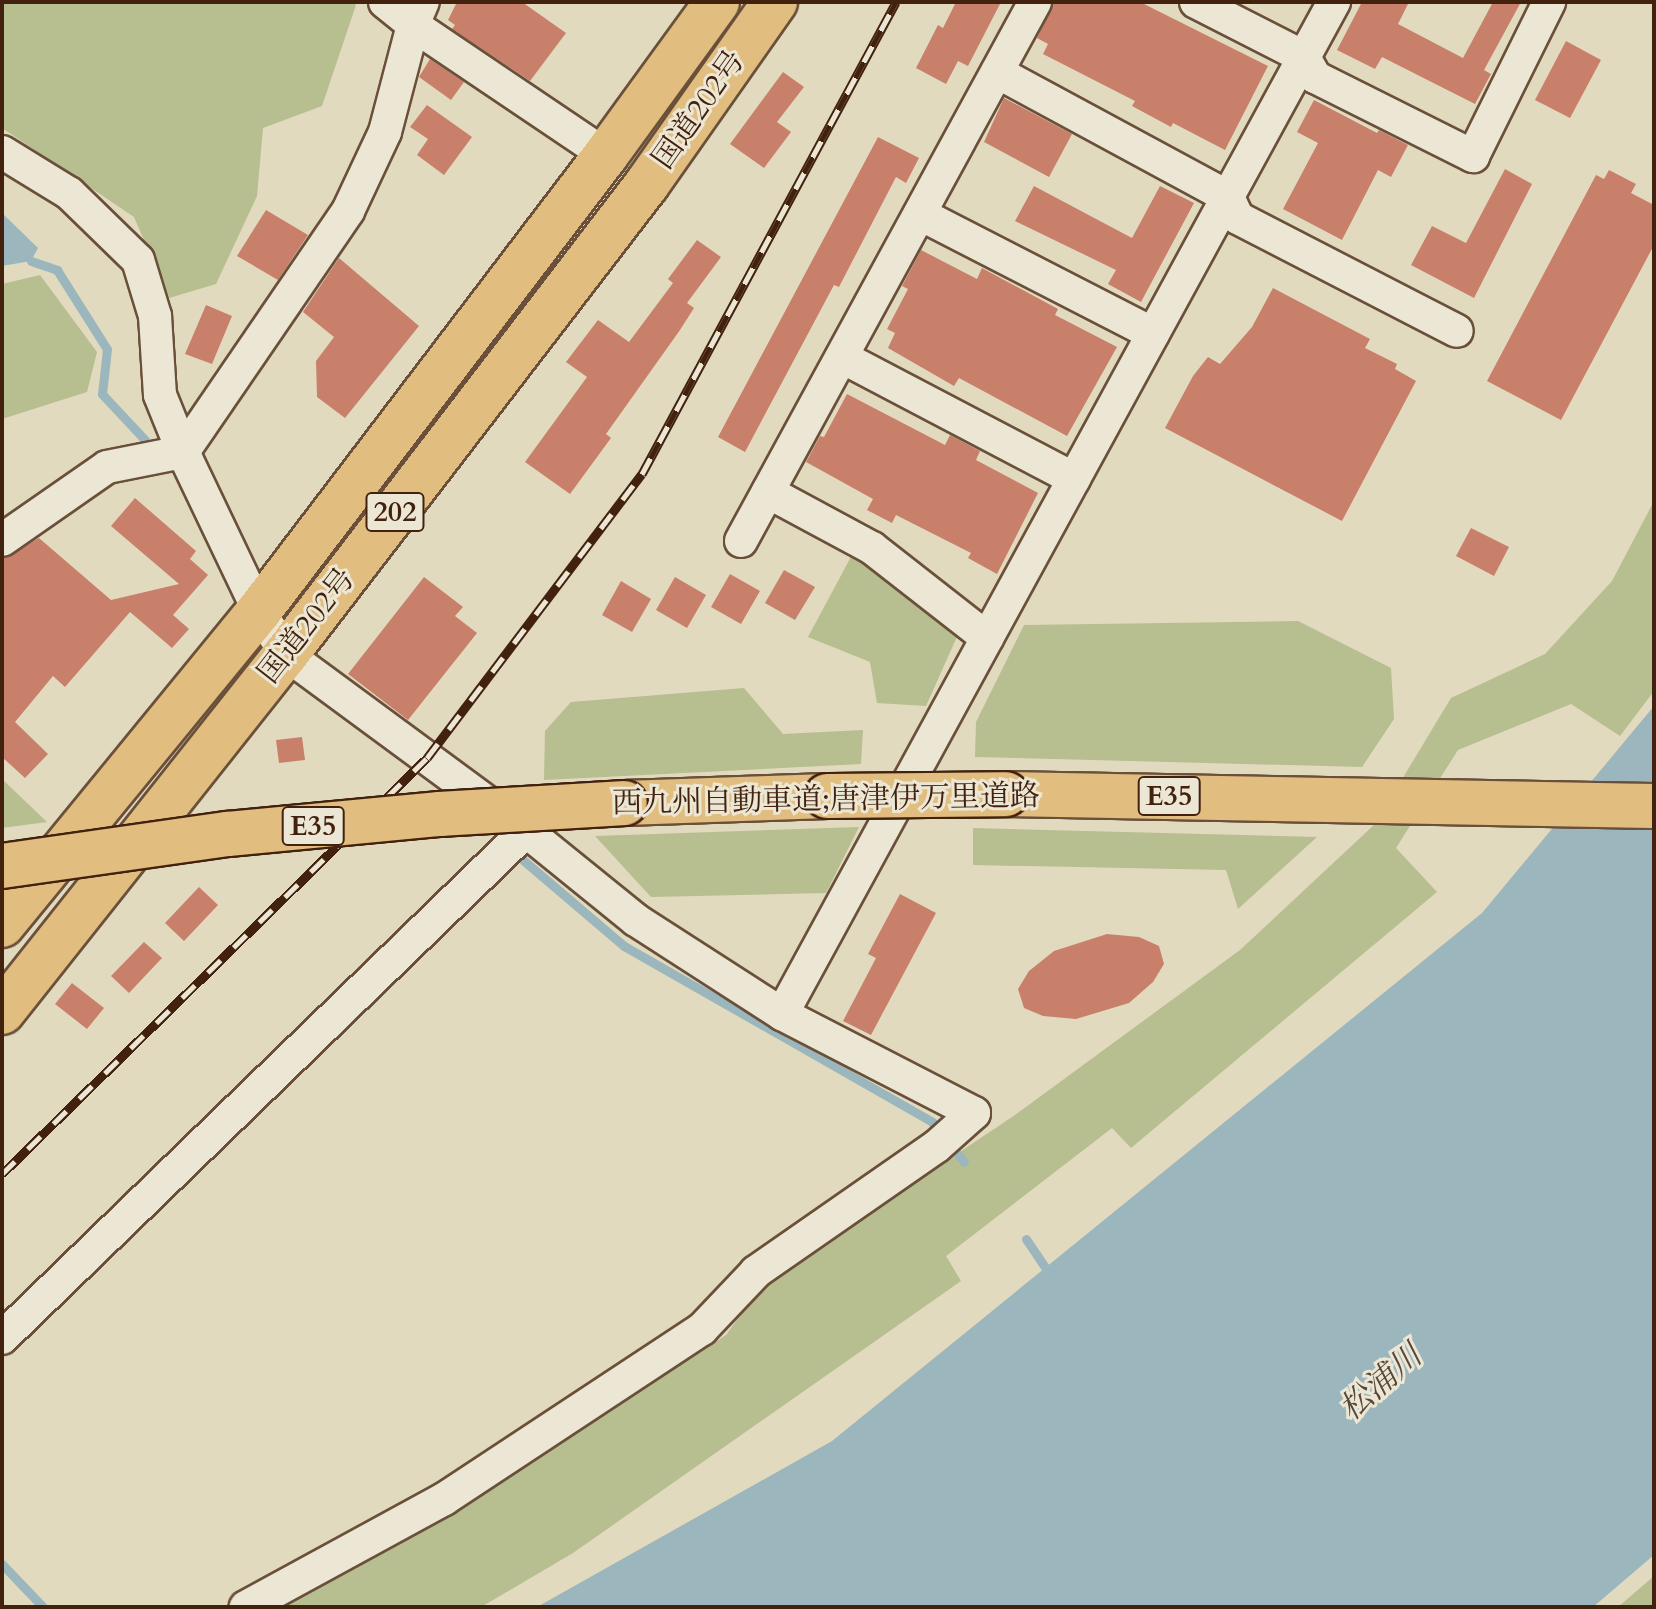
<!DOCTYPE html>
<html>
<head>
<meta charset="utf-8">
<style>
  body { margin:0 }
  #map { position:relative; width:1656px; height:1609px; overflow:hidden; background:#e2dabe; font-family:Cardo,"Noto Serif JP",serif }
  div>[style] { position:absolute }
  .green>* { inset:0; background:#b7be8f }
  .water>* { inset:0; background:#9bb7bd }
  .stream>* { height:9px; margin:-4.5px; padding:0 4.5px; transform-origin:4.5px; border-radius:4.5px; background:#9bb7bd }
  .building>* { inset:0; background:#c8806b }
  .roads { filter:drop-shadow(2px 0 #6a503a) drop-shadow(-2px 0 #6a503a) drop-shadow(0 2px #6a503a) drop-shadow(0 -2px #6a503a) }
  .minor>* { height:32px; margin:-16px; padding:0 16px; transform-origin:16px; border-radius:16px; background:#ece7d5 }
  .trunk>* { height:44px; margin:-22px; padding:0 22px; transform-origin:22px; border-radius:22px; background:#e1bd7f }
  .motorway>* { height:44px; margin:-22px; padding:0 22px; transform-origin:22px; border-radius:22px; background:#e1bd7f }
  .rail>* { height:9px; margin-top:-4.5px; transform-origin:0; background:repeating-linear-gradient(90deg,#ece7d5 0 18px,#42220e 0 36px); box-sizing:border-box; border-block:2px solid #42220e }
  .bridges { filter:drop-shadow(2px 0 #42220e) drop-shadow(-2px 0 #42220e) drop-shadow(0 2px #42220e) drop-shadow(0 -2px #42220e) }
  .motorway-bridge>* { height:44px; margin:-22px; padding:0 22px; transform-origin:22px; border-radius:22px; background:#e1bd7f }
  span { translate:-50% -50%; white-space:nowrap; text-align:center; line-height:1.15; -webkit-text-stroke:6px #ece7d5; paint-order:stroke }
  .shield-label span { padding:2px 6px; background:#ece7d5; border:2px solid; border-radius:6px; -webkit-text-stroke-width:0 }
  .shield-label { font-size:28px; color:#42220e; font-weight:700 }
  .street-label { font-size:30px; color:#42220e }
  .water-label { font-size:32px; color:#58473a; font-style:italic }
  .frame { position:absolute; inset:0; border:4px solid #42220e; pointer-events:none }
</style>
</head>
<body>
<div id="map">
  <div class="green">
    <div style="clip-path:polygon(2px 2px,353px 2px,356px 5px,322px 106px,263px 128px,257px 196px,216px 284px,169px 298px,134px 217px,2px 128px)"></div>
    <div style="clip-path:polygon(40px 275px,97px 352px,87px 392px,2px 419px,2px 284px)"></div>
    <div style="clip-path:polygon(1654px 501px,1654px 691px,1620px 736px,1571px 704px,1458px 750px,1396px 848px,1437px 892px,1131px 1148px,1112px 1128px,946px 1256px,961px 1281px,573px 1553px,481px 1607px,280px 1607px,481px 1496px,726px 1335px,764px 1283px,1015px 1115px,1240px 950px,1375px 824px,1451px 698px,1545px 654px,1612px 581px)"></div>
    <div style="clip-path:polygon(853px 553px,960px 630px,926px 706px,877px 703px,870px 662px,808px 637px)"></div>
    <div style="clip-path:polygon(1298px 621px,1391px 668px,1394px 719px,1362px 767px,975px 757px,976px 722px,1024px 625px)"></div>
    <div style="clip-path:polygon(744px 688px,783px 734px,863px 730px,861px 764px,544px 780px,545px 731px,571px 702px)"></div>
    <div style="clip-path:polygon(2px 779px,47px 822px,2px 828px)"></div>
    <div style="clip-path:polygon(859px 827px,826px 893px,651px 897px,595px 836px)"></div>
    <div style="clip-path:polygon(973px 828px,1317px 837px,1238px 909px,1226px 870px,973px 865px)"></div>
    <div style="clip-path:polygon(1654px 1576px,1654px 1607px,1618px 1607px)"></div>
  </div>
  <div class="water">
    <div style="clip-path:polygon(2px 213px,38px 248px,31px 261px,2px 266px)"></div>
    <div style="clip-path:polygon(1654px 706px,1654px 1555px,1593px 1607px,537px 1607px,832px 1441px,1482px 913px)"></div>
  </div>
  <div class="stream">
    <div style="left:31px;top:261px;width:28px;rotate:19deg"></div>
    <div style="left:57px;top:270px;width:93px;rotate:57.7deg"></div>
    <div style="left:107px;top:349px;width:45px;rotate:96.3deg"></div>
    <div style="left:102px;top:394px;width:63px;rotate:46.9deg"></div>
    <div style="left:523px;top:860px;width:133px;rotate:40.4deg"></div>
    <div style="left:624px;top:946px;width:355px;rotate:29.7deg"></div>
    <div style="left:932px;top:1122px;width:51px;rotate:51.3deg"></div>
    <div style="left:1026px;top:1239px;width:45px;rotate:56deg"></div>
    <div style="left:2px;top:1564px;width:59px;rotate:46.4deg"></div>
  </div>
  <div class="building">
    <div style="clip-path:polygon(457px 2px,522px 2px,566px 33px,530px 81px,452px 29px,455px 25px,448px 20px)"></div>
    <div style="clip-path:polygon(956px 2px,1001px 2px,968px 66px,958px 61px,946px 84px,916px 68px,938px 25px,943px 28px)"></div>
    <div style="clip-path:polygon(1054px 2px,1140px 2px,1268px 66px,1225px 150px,1173px 123px,1171px 127px,1132px 106px,1135px 101px,1043px 54px,1048px 44px,1037px 38px)"></div>
    <div style="clip-path:polygon(1362px 2px,1409px 2px,1398px 24px,1463px 58px,1493px 2px,1521px 2px,1484px 70px,1491px 74px,1475px 104px,1382px 57px,1375px 69px,1337px 50px)"></div>
    <div style="clip-path:polygon(1566px 41px,1601px 60px,1570px 118px,1535px 100px)"></div>
    <div style="clip-path:polygon(430px 59px,464px 82px,451px 100px,419px 77px)"></div>
    <div style="clip-path:polygon(783px 72px,804px 87px,777px 122px,791px 132px,764px 168px,730px 144px)"></div>
    <div style="clip-path:polygon(1004px 98px,1072px 134px,1049px 177px,984px 142px)"></div>
    <div style="clip-path:polygon(1314px 100px,1377px 133px,1379px 130px,1408px 145px,1391px 177px,1378px 170px,1342px 240px,1283px 209px,1318px 143px,1297px 132px)"></div>
    <div style="clip-path:polygon(427px 105px,472px 137px,444px 175px,417px 155px,428px 139px,410px 127px)"></div>
    <div style="clip-path:polygon(878px 137px,919px 158px,906px 183px,896px 177px,839px 287px,834px 285px,745px 452px,718px 437px)"></div>
    <div style="clip-path:polygon(1505px 169px,1532px 184px,1474px 298px,1411px 265px,1432px 226px,1466px 243px)"></div>
    <div style="clip-path:polygon(1609px 170px,1636px 184px,1631px 193px,1654px 205px,1654px 245px,1561px 420px,1487px 381px,1596px 175px,1604px 179px)"></div>
    <div style="clip-path:polygon(1034px 186px,1132px 238px,1160px 186px,1194px 203px,1141px 302px,1108px 284px,1116px 270px,1015px 221px)"></div>
    <div style="clip-path:polygon(266px 210px,308px 235px,278px 280px,237px 256px)"></div>
    <div style="clip-path:polygon(697px 240px,721px 257px,687px 303px,694px 308px,680px 330px,606px 434px,611px 438px,570px 494px,525px 462px,587px 377px,566px 362px,598px 320px,629px 342px,673px 283px,668px 279px)"></div>
    <div style="clip-path:polygon(921px 250px,977px 279px,982px 268px,1058px 309px,1055px 315px,1117px 347px,1067px 436px,959px 378px,954px 386px,888px 348px,895px 333px,887px 329px,908px 289px,902px 286px)"></div>
    <div style="clip-path:polygon(339px 258px,419px 326px,345px 418px,317px 397px,316px 361px,334px 337px,303px 312px)"></div>
    <div style="clip-path:polygon(1273px 288px,1370px 339px,1365px 348px,1397px 364px,1395px 369px,1416px 381px,1342px 521px,1165px 428px,1193px 376px,1208px 357px,1220px 364px,1252px 327px)"></div>
    <div style="clip-path:polygon(206px 305px,232px 316px,212px 364px,185px 354px)"></div>
    <div style="clip-path:polygon(847px 394px,945px 445px,950px 435px,980px 451px,976px 460px,1038px 493px,997px 574px,968px 558px,971px 553px,896px 515px,892px 523px,867px 510px,873px 499px,806px 462px,820px 436px,824px 437px)"></div>
    <div style="clip-path:polygon(135px 498px,196px 551px,190px 559px,208px 575px,173px 615px,189px 629px,172px 648px,130px 612px,65px 687px,53px 676px,15px 722px,48px 754px,25px 778px,2px 757px,2px 559px,39px 538px,111px 600px,179px 584px,111px 526px)"></div>
    <div style="clip-path:polygon(1471px 528px,1509px 547px,1494px 576px,1456px 556px)"></div>
    <div style="clip-path:polygon(784px 570px,815px 587px,795px 620px,765px 603px)"></div>
    <div style="clip-path:polygon(730px 574px,760px 591px,741px 624px,711px 607px)"></div>
    <div style="clip-path:polygon(424px 577px,463px 607px,455px 616px,477px 633px,408px 720px,348px 674px)"></div>
    <div style="clip-path:polygon(675px 577px,706px 595px,687px 628px,656px 610px)"></div>
    <div style="clip-path:polygon(621px 581px,651px 599px,632px 632px,602px 615px)"></div>
    <div style="clip-path:polygon(302px 737px,305px 760px,279px 763px,276px 740px)"></div>
    <div style="clip-path:polygon(199px 887px,218px 905px,184px 941px,165px 923px)"></div>
    <div style="clip-path:polygon(900px 894px,936px 913px,871px 1035px,843px 1021px,876px 958px,868px 954px)"></div>
    <div style="clip-path:polygon(1107px 934px,1139px 937px,1159px 946px,1164px 964px,1153px 982px,1129px 1003px,1076px 1019px,1043px 1016px,1024px 1008px,1018px 989px,1029px 971px,1054px 951px)"></div>
    <div style="clip-path:polygon(144px 942px,162px 958px,129px 993px,111px 976px)"></div>
    <div style="clip-path:polygon(72px 983px,104px 1008px,87px 1029px,55px 1004px)"></div>
  </div>
  <div class="roads">
    <div class="minor">
      <div style="left:385px;top:2px;width:36px;rotate:39deg"></div>
      <div style="left:413px;top:25px;width:233px;rotate:34deg"></div>
      <div style="left:1196px;top:2px;width:121px;rotate:27deg"></div>
      <div style="left:1304px;top:57px;width:23px;rotate:61deg"></div>
      <div style="left:1315px;top:77px;width:177px;rotate:26.6deg"></div>
      <div style="left:1473px;top:156px;width:172px;rotate:-63.7deg"></div>
      <div style="left:997px;top:72px;width:263px;rotate:28.4deg"></div>
      <div style="left:1228px;top:197px;width:23px;rotate:65deg"></div>
      <div style="left:1238px;top:218px;width:246px;rotate:27.3deg"></div>
      <div style="left:2px;top:152px;width:79px;rotate:31.5deg"></div>
      <div style="left:69px;top:193px;width:96px;rotate:44.2deg"></div>
      <div style="left:138px;top:260px;width:59px;rotate:73.1deg"></div>
      <div style="left:155px;top:316px;width:79px;rotate:86.4deg"></div>
      <div style="left:160px;top:395px;width:61px;rotate:68deg"></div>
      <div style="left:183px;top:452px;width:176px;rotate:64.5deg"></div>
      <div style="left:259px;top:611px;width:51px;rotate:57.9deg"></div>
      <div style="left:286px;top:654px;width:298px;rotate:36.4deg"></div>
      <div style="left:526px;top:831px;width:141px;rotate:39deg"></div>
      <div style="left:636px;top:920px;width:174px;rotate:32.8deg"></div>
      <div style="left:782px;top:1014px;width:216px;rotate:27.3deg"></div>
      <div style="left:974px;top:1113px;width:50px;rotate:138.3deg"></div>
      <div style="left:937px;top:1146px;width:221px;rotate:145.2deg"></div>
      <div style="left:756px;top:1272px;width:79px;rotate:133.5deg"></div>
      <div style="left:702px;top:1329px;width:309px;rotate:146.6deg"></div>
      <div style="left:444px;top:1499px;width:226px;rotate:151.4deg"></div>
      <div style="left:920px;top:214px;width:262px;rotate:27.2deg"></div>
      <div style="left:842px;top:357px;width:262px;rotate:27.7deg"></div>
      <div style="left:768px;top:492px;width:118px;rotate:28.3deg"></div>
      <div style="left:872px;top:548px;width:146px;rotate:38deg"></div>
      <div style="left:2px;top:540px;width:128px;rotate:-34.8deg"></div>
      <div style="left:107px;top:467px;width:77px;rotate:-11.2deg"></div>
      <div style="left:183px;top:452px;width:292px;rotate:-55.6deg"></div>
      <div style="left:348px;top:211px;width:87px;rotate:-64.9deg"></div>
      <div style="left:385px;top:132px;width:111px;rotate:-75.3deg"></div>
      <div style="left:413px;top:25px;width:25px;rotate:-67deg"></div>
      <div style="left:741px;top:541px;width:614px;rotate:-61.39deg"></div>
      <div style="left:782px;top:1014px;width:1153px;rotate:-61.39deg"></div>
      <div style="left:2px;top:1338px;width:729px;rotate:-44.06deg"></div>
    </div>
    <div class="trunk">
      <div style="left:2px;top:925px;width:406px;rotate:-50.7deg"></div>
      <div style="left:259px;top:611px;width:573px;rotate:-52.73deg"></div>
      <div style="left:606px;top:155px;width:189px;rotate:-54deg"></div>
      <div style="left:2px;top:1012px;width:457px;rotate:-51.6deg"></div>
      <div style="left:286px;top:654px;width:593px;rotate:-52.47deg"></div>
      <div style="left:647px;top:184px;width:223px;rotate:-54.9deg"></div>
    </div>
    <div class="motorway">
      <div style="left:1006px;top:794px;width:648px;rotate:1.06deg"></div>
      <div style="left:625px;top:803px;width:202px;rotate:-2deg"></div>
    </div>
  </div>
  <div class="rail">
    <div style="left:2px;top:1174px;width:595px;rotate:-44.39deg"></div>
    <div style="left:427px;top:758px;width:356px;rotate:-52.9deg"></div>
    <div style="left:642px;top:474px;width:536px;rotate:-61.71deg"></div>
  </div>
  <div class="bridges">
    <div class="motorway-bridge">
      <div style="left:827px;top:796px;width:179px;rotate:-0.6deg"></div>
      <div style="left:2px;top:866px;width:228px;rotate:-8.1deg"></div>
      <div style="left:228px;top:834px;width:213px;rotate:-5.4deg"></div>
      <div style="left:440px;top:814px;width:185px;rotate:-3.4deg"></div>
    </div>
  </div>
  <div class="shield-label">
    <span style="left:395px;top:512px">202</span>
    <span style="left:1169px;top:796px">E35</span>
    <span style="left:313px;top:826px">E35</span>
  </div>
  <div class="street-label">
    <span style="left:699px;top:110px;rotate:-55deg">国道202号</span>
    <span style="left:307px;top:626px;rotate:-52deg">国道202号</span>
    <span style="left:826px;top:800px;rotate:-1deg">西九州自動車道;唐津伊万里道路</span>
  </div>
  <div class="water-label">
    <span style="left:1381px;top:1383px;rotate:-41deg">松浦川</span>
  </div>
  <div class="frame"></div>
</div>
</body>
</html>
